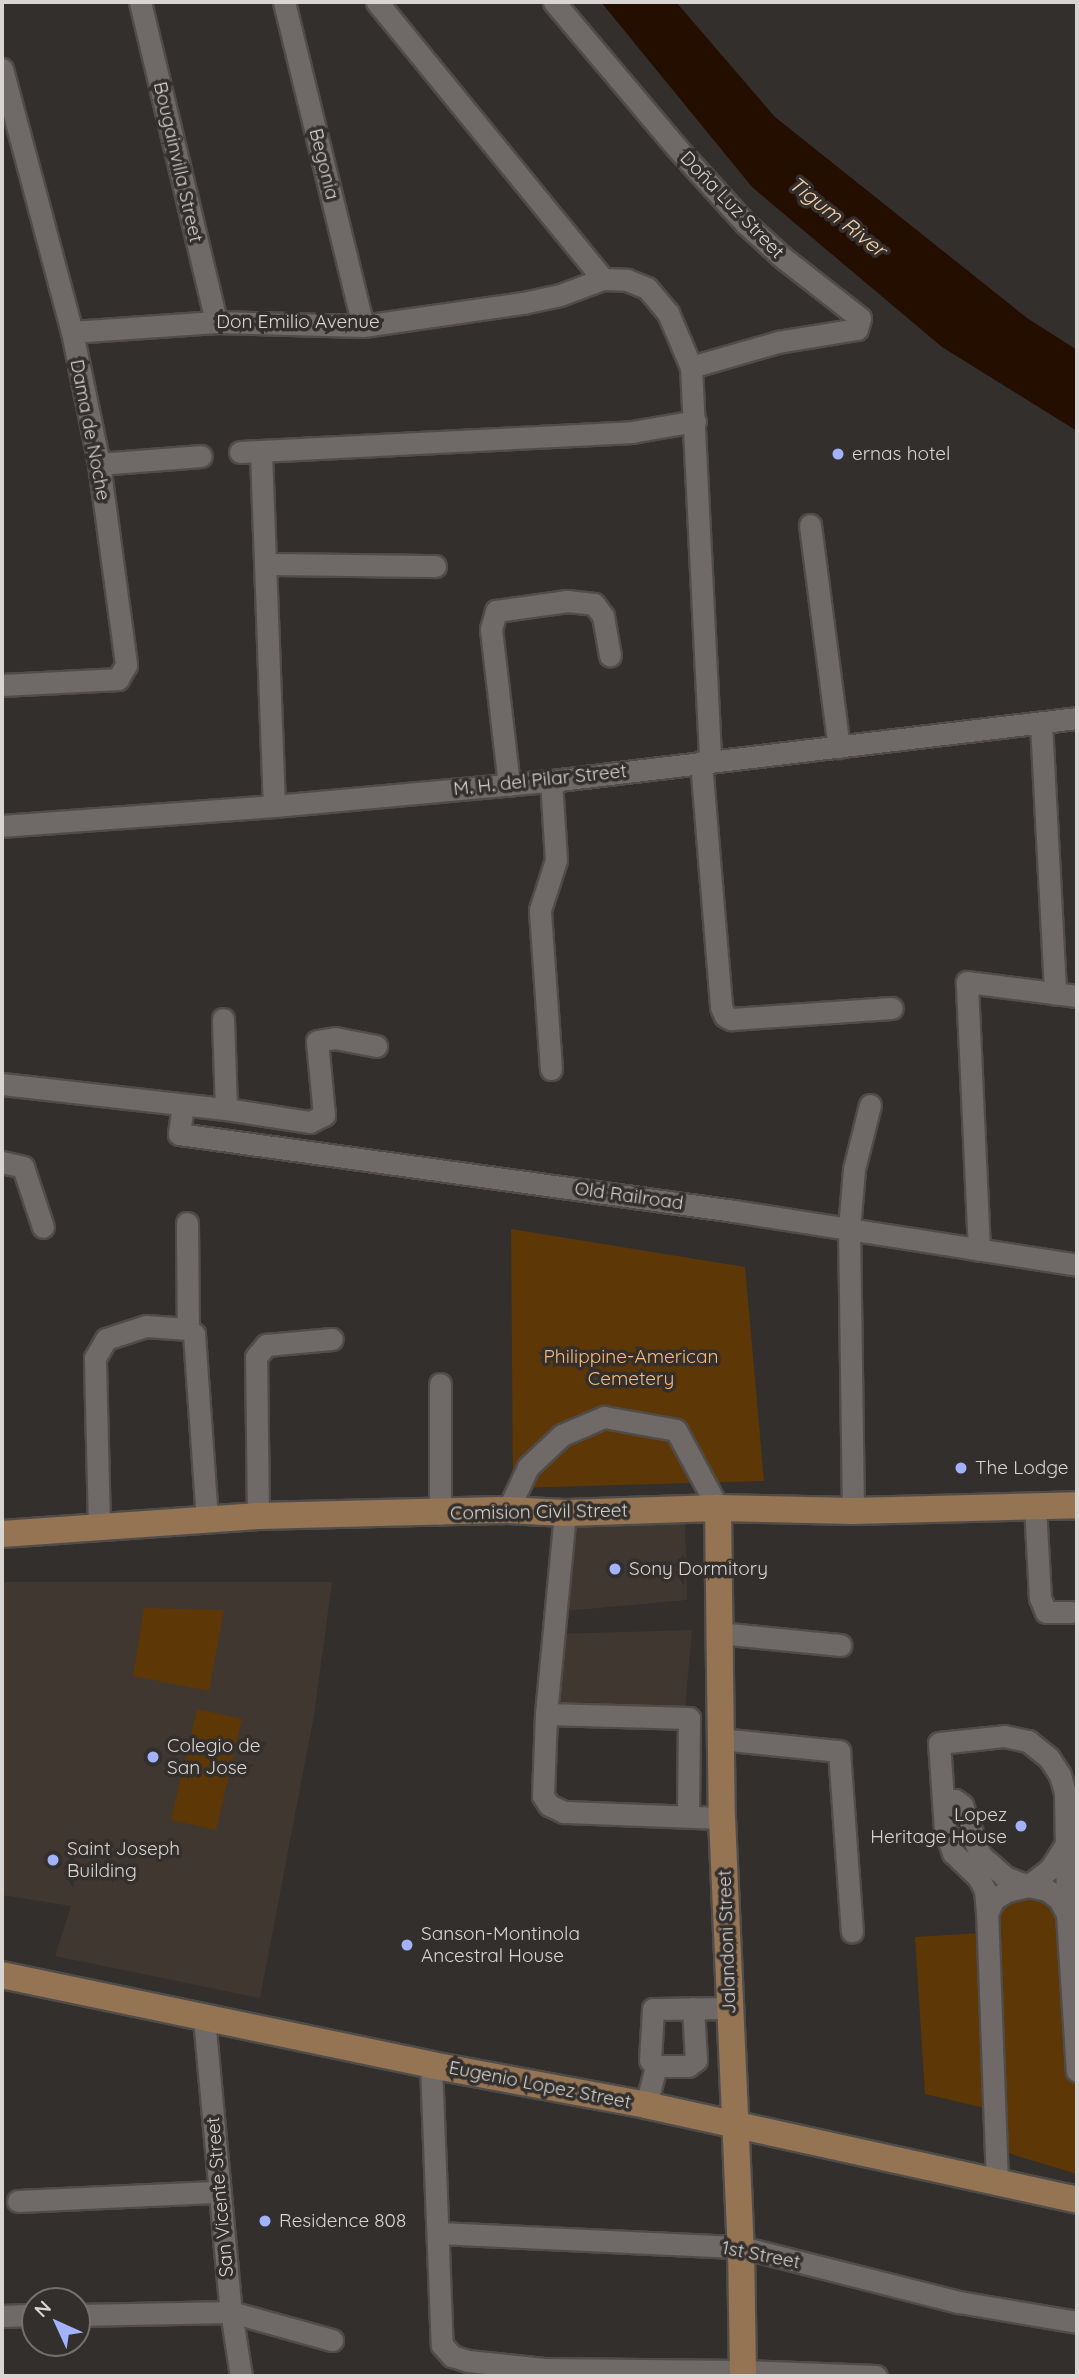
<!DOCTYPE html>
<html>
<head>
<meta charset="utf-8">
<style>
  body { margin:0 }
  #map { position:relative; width:1079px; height:2378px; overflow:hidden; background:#332f2c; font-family:Quicksand,sans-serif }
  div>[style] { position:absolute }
  .built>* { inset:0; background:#403730 }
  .green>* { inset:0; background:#5e3707 }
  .water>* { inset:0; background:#240e00 }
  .roads { filter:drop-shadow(2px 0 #504c49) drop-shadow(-2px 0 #504c49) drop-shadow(0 2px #504c49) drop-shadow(0 -2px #504c49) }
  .minor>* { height:21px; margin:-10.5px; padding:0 10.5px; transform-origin:10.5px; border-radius:10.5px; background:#6f6a67 }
  .major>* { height:26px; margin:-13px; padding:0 13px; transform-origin:13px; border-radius:13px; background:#957454 }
  .dots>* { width:19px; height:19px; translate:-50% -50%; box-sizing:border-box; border:4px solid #332f2c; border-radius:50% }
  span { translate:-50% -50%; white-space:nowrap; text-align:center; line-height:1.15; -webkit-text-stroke:7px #332f2c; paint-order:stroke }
  .street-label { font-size:19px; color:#d8d5d3 }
  .poi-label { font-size:19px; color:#d8d5d3 }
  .left { translate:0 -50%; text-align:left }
  .right { translate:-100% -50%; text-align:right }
  .park-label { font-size:19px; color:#ffb975 }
  .water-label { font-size:21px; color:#fad0a9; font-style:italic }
  .frame { position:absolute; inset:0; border:4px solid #d8d5d3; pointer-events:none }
  .north { position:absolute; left:21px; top:2287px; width:70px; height:70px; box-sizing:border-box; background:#332f2c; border:2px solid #75716f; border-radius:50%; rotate:315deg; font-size:19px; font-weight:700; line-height:28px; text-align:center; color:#d8d5d3 }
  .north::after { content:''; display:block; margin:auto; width:24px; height:32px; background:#a2b2fd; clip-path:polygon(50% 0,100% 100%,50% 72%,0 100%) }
</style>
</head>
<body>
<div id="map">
  <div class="built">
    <div style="clip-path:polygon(685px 1520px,687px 1600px,554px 1612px,556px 1525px)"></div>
    <div style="clip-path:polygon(2px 1582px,332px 1582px,314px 1715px,260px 1998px,55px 1956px,71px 1906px,2px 1895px)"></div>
    <div style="clip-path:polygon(692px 1630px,685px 1709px,556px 1706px,554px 1634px)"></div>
  </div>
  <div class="green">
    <div style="clip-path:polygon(511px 1229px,745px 1267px,764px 1481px,513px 1488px)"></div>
    <div style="clip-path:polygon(144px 1608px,224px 1610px,209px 1691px,133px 1676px)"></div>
    <div style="clip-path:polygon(197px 1709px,242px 1719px,216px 1830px,171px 1820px)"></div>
    <div style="clip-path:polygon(1007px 1891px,1059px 1899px,1077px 2071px,1077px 2174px,995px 2149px,994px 1899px)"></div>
    <div style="clip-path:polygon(982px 1933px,989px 2109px,925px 2094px,915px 1937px)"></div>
  </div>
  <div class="water">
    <div style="clip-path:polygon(601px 2px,676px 2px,775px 117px,1027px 318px,1077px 350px,1077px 431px,942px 347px,752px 187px)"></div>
  </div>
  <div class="roads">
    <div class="minor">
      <div style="left:140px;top:2px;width:329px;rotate:76.6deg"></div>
      <div style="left:284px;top:2px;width:333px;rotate:76.3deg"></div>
      <div style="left:377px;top:2px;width:357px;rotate:50.8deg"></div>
      <div style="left:554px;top:2px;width:189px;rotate:49.9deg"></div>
      <div style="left:676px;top:147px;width:103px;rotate:47.8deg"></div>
      <div style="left:745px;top:223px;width:50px;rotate:42.6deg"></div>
      <div style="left:782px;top:257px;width:99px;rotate:38deg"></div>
      <div style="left:860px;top:318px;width:11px;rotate:105deg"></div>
      <div style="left:857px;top:329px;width:80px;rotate:170.7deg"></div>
      <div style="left:778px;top:342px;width:91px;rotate:164deg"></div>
      <div style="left:2px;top:69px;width:272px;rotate:75.1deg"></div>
      <div style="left:72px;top:332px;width:135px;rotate:78.4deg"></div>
      <div style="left:99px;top:464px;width:203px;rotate:82.3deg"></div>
      <div style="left:126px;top:665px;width:16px;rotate:120deg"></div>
      <div style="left:118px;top:679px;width:116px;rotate:177deg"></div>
      <div style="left:72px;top:332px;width:144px;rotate:-4deg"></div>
      <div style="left:216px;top:322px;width:147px;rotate:1.6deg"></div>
      <div style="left:363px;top:326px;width:162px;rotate:-8.2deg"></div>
      <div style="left:523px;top:303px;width:38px;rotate:-12deg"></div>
      <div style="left:560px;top:295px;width:46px;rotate:-20.4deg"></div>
      <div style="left:603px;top:279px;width:24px;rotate:2deg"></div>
      <div style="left:627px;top:280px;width:22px;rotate:22deg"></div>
      <div style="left:647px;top:288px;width:33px;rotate:50deg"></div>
      <div style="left:668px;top:313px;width:59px;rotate:66.9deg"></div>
      <div style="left:691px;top:367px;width:394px;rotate:87.2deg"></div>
      <div style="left:240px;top:452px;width:393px;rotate:-2.9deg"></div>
      <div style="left:632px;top:432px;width:64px;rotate:-9.9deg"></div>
      <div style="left:261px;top:453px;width:353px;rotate:87.9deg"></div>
      <div style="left:99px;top:464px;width:102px;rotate:-4.5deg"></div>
      <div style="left:810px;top:525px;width:224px;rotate:82.6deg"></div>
      <div style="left:265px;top:564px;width:170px;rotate:0.7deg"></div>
      <div style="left:1041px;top:723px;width:271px;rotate:87deg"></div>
      <div style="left:701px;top:762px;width:246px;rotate:85.3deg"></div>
      <div style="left:721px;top:1007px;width:10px;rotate:66deg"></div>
      <div style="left:725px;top:1016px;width:7px;rotate:27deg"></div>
      <div style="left:731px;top:1019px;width:161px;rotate:-3.9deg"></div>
      <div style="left:509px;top:785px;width:157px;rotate:-96.6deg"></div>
      <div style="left:491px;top:629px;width:19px;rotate:-74deg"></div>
      <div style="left:496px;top:611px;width:72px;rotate:-8deg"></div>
      <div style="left:567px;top:601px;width:27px;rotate:6deg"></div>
      <div style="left:594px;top:604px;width:15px;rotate:53deg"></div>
      <div style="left:603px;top:616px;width:40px;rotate:80deg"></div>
      <div style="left:2px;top:826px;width:273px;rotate:-4.2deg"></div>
      <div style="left:274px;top:806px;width:278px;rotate:-5.2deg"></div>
      <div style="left:551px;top:781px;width:530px;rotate:-6.83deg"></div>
      <div style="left:223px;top:1019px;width:90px;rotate:88.1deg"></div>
      <div style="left:551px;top:1069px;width:159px;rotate:-94deg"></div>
      <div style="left:540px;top:910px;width:52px;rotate:-72.3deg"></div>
      <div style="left:556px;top:860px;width:79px;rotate:-93.6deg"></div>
      <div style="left:2px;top:1084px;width:225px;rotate:6.4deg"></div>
      <div style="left:226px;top:1109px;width:85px;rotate:8.8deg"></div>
      <div style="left:310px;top:1122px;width:16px;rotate:-27deg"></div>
      <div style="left:324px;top:1115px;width:74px;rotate:-95.4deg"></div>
      <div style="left:317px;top:1041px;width:18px;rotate:-9deg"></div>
      <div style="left:335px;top:1038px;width:42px;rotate:11deg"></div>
      <div style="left:183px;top:1105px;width:29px;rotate:98deg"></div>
      <div style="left:179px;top:1134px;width:560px;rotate:7.9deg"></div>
      <div style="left:734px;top:1211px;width:347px;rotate:8.9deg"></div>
      <div style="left:2px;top:1162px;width:22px;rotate:13deg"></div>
      <div style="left:23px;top:1167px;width:63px;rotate:71.6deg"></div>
      <div style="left:187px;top:1223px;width:106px;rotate:89.5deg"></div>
      <div style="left:979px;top:1250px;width:268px;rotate:-92.6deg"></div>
      <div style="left:967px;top:982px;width:111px;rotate:7.3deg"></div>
      <div style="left:440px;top:1384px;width:130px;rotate:90deg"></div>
      <div style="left:1035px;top:1506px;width:92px;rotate:86.9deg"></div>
      <div style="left:1040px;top:1598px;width:15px;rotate:67deg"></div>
      <div style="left:1046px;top:1612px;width:25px"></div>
      <div style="left:508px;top:1510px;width:47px;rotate:-65.1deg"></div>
      <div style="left:528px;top:1467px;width:47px;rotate:-43.3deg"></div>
      <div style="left:562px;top:1435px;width:46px;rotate:-23.2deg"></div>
      <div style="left:604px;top:1417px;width:73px;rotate:10.2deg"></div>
      <div style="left:676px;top:1430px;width:89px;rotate:61.7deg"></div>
      <div style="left:853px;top:1511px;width:282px;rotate:-90.8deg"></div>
      <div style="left:849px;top:1229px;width:60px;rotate:-85.2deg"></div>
      <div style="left:854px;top:1169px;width:66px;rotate:-76deg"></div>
      <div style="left:565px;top:1513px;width:202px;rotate:95.4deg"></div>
      <div style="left:546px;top:1714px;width:82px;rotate:92.1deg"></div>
      <div style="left:543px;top:1796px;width:11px;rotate:56deg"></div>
      <div style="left:549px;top:1805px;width:17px;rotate:25deg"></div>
      <div style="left:564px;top:1812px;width:158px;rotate:2.2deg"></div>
      <div style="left:258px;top:1516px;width:159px;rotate:-90.7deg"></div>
      <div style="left:256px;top:1357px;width:16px;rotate:-50deg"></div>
      <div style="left:266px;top:1345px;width:66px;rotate:-5.2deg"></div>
      <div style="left:99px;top:1526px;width:168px;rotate:-91.4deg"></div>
      <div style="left:95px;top:1358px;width:22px;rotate:-60deg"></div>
      <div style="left:106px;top:1339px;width:42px;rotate:-18deg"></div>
      <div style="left:146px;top:1326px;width:42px;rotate:4.1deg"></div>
      <div style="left:188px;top:1329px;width:8px;rotate:40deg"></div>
      <div style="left:194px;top:1334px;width:185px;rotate:86deg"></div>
      <div style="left:719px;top:1633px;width:122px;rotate:5.7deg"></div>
      <div style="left:546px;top:1714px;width:143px;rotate:1.6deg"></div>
      <div style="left:689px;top:1718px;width:98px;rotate:90.6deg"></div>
      <div style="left:720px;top:1739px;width:120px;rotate:5.8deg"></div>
      <div style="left:839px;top:1751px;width:181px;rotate:85.9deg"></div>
      <div style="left:943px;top:1800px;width:12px"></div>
      <div style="left:955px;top:1800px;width:9px;rotate:36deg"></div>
      <div style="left:962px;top:1805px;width:53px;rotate:70.2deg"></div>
      <div style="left:980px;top:1855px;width:33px;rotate:41deg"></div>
      <div style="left:1005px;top:1877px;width:25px;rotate:21deg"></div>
      <div style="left:1028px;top:1886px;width:28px;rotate:-38deg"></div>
      <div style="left:1050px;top:1869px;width:30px;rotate:-57deg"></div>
      <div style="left:987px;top:1913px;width:23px;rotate:-95deg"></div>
      <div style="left:985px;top:1890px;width:13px;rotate:-117deg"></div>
      <div style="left:979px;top:1878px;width:36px;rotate:-136deg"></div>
      <div style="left:953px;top:1853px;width:24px;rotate:-109deg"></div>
      <div style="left:945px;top:1830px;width:87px;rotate:-93.9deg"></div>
      <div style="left:939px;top:1743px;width:65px;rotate:-6.1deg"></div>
      <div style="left:1004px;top:1736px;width:25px;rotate:12deg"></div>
      <div style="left:1028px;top:1741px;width:27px;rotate:39deg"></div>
      <div style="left:1049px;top:1758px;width:20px;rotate:57deg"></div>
      <div style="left:1060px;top:1775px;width:19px;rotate:74deg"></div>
      <div style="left:1065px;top:1793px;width:119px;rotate:89deg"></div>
      <div style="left:204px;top:2018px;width:295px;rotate:84.8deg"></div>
      <div style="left:231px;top:2312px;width:65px;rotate:81.1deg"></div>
      <div style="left:431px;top:2065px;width:280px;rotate:87.8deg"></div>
      <div style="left:442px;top:2345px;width:15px;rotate:48deg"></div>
      <div style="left:452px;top:2356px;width:17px;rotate:17deg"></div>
      <div style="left:468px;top:2361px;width:76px;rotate:6deg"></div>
      <div style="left:544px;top:2369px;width:199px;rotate:0.6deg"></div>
      <div style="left:743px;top:2371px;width:133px;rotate:2.2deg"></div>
      <div style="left:656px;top:2066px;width:8px;rotate:-135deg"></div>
      <div style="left:650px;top:2060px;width:51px;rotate:-86.6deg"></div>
      <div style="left:653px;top:2009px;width:76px;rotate:-0.8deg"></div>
      <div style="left:656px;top:2066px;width:32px"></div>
      <div style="left:688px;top:2066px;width:10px;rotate:-37deg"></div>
      <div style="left:696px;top:2060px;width:52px;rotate:-93.3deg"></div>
      <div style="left:646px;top:2105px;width:40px;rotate:-75.6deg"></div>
      <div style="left:997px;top:2182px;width:269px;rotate:-92.1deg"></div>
      <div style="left:987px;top:1913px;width:16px;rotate:-63deg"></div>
      <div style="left:994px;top:1899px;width:15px;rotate:-32deg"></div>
      <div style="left:1007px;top:1891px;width:22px;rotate:-13deg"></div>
      <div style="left:1028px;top:1886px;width:19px;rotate:12deg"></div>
      <div style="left:1047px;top:1890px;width:15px;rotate:37deg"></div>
      <div style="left:1059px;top:1899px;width:17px;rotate:62deg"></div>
      <div style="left:1067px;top:1914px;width:157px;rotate:86.4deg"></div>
      <div style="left:18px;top:2201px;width:202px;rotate:-2.6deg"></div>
      <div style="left:439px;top:2233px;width:302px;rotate:2.7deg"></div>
      <div style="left:741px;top:2247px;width:225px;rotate:14.2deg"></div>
      <div style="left:959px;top:2302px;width:120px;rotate:9.6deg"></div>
      <div style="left:77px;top:2315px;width:154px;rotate:-1.1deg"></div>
      <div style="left:231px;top:2312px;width:105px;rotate:15.5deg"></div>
      <div style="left:2px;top:2316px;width:33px;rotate:-2deg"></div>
    </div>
    <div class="major">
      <div style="left:718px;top:1508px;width:310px;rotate:89.3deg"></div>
      <div style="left:722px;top:1818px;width:429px;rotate:87.5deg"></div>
      <div style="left:741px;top:2247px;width:129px;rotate:89.1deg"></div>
      <div style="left:2px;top:1534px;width:257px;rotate:-4deg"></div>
      <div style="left:258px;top:1516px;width:250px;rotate:-1.4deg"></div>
      <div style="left:508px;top:1510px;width:57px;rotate:3deg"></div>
      <div style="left:565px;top:1513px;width:153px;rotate:-1.9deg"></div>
      <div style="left:718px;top:1508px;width:135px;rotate:1.3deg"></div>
      <div style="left:853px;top:1511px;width:224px;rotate:-1.5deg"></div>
      <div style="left:2px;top:1975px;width:438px;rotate:11.8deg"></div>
      <div style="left:431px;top:2065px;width:219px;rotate:10.5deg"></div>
      <div style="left:646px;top:2105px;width:441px;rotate:12.4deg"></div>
    </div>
  </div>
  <div class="dots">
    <div style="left:838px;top:454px;background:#a2b2fd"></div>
    <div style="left:961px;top:1468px;background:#a2b2fd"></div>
    <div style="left:615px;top:1569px;background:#a2b2fd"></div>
    <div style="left:153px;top:1757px;background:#a2b2fd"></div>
    <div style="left:1021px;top:1826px;background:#a2b2fd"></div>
    <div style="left:53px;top:1860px;background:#a2b2fd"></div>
    <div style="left:407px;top:1945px;background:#a2b2fd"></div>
    <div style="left:265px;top:2221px;background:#a2b2fd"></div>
  </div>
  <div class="street-label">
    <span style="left:178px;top:162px;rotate:77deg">Bougainvilla Street</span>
    <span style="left:324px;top:164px;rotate:76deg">Begonia</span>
    <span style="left:732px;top:205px;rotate:46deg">Doña Luz Street</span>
    <span style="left:298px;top:322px">Don Emilio Avenue</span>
    <span style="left:90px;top:430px;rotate:79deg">Dama de Noche</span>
    <span style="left:540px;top:780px;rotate:-6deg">M. H. del Pilar Street</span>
    <span style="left:629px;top:1196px;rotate:8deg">Old Railroad</span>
    <span style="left:539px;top:1512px;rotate:-1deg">Comision Civil Street</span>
    <span style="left:727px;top:1942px;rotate:-92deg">Jalandoni Street</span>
    <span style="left:540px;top:2085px;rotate:11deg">Eugenio Lopez Street</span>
    <span style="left:220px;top:2197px;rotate:-95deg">San Vicente Street</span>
    <span style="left:761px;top:2255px;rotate:11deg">1st Street</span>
  </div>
  <div class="poi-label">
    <span class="left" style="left:852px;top:454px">ernas hotel</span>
    <span class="left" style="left:975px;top:1468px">The Lodge</span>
    <span class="left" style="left:629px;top:1569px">Sony Dormitory</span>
    <span class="left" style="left:167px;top:1757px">Colegio de<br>San Jose</span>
    <span class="right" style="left:1007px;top:1826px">Lopez<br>Heritage House</span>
    <span class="left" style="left:67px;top:1860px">Saint Joseph<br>Building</span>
    <span class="left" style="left:421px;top:1945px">Sanson-Montinola<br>Ancestral House</span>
    <span class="left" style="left:279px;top:2221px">Residence 808</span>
  </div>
  <div class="park-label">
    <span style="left:631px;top:1368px">Philippine-American<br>Cemetery</span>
  </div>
  <div class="water-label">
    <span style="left:838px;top:216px;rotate:38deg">Tigum River</span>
  </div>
  <div class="frame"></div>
  <div class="north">N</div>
</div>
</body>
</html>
